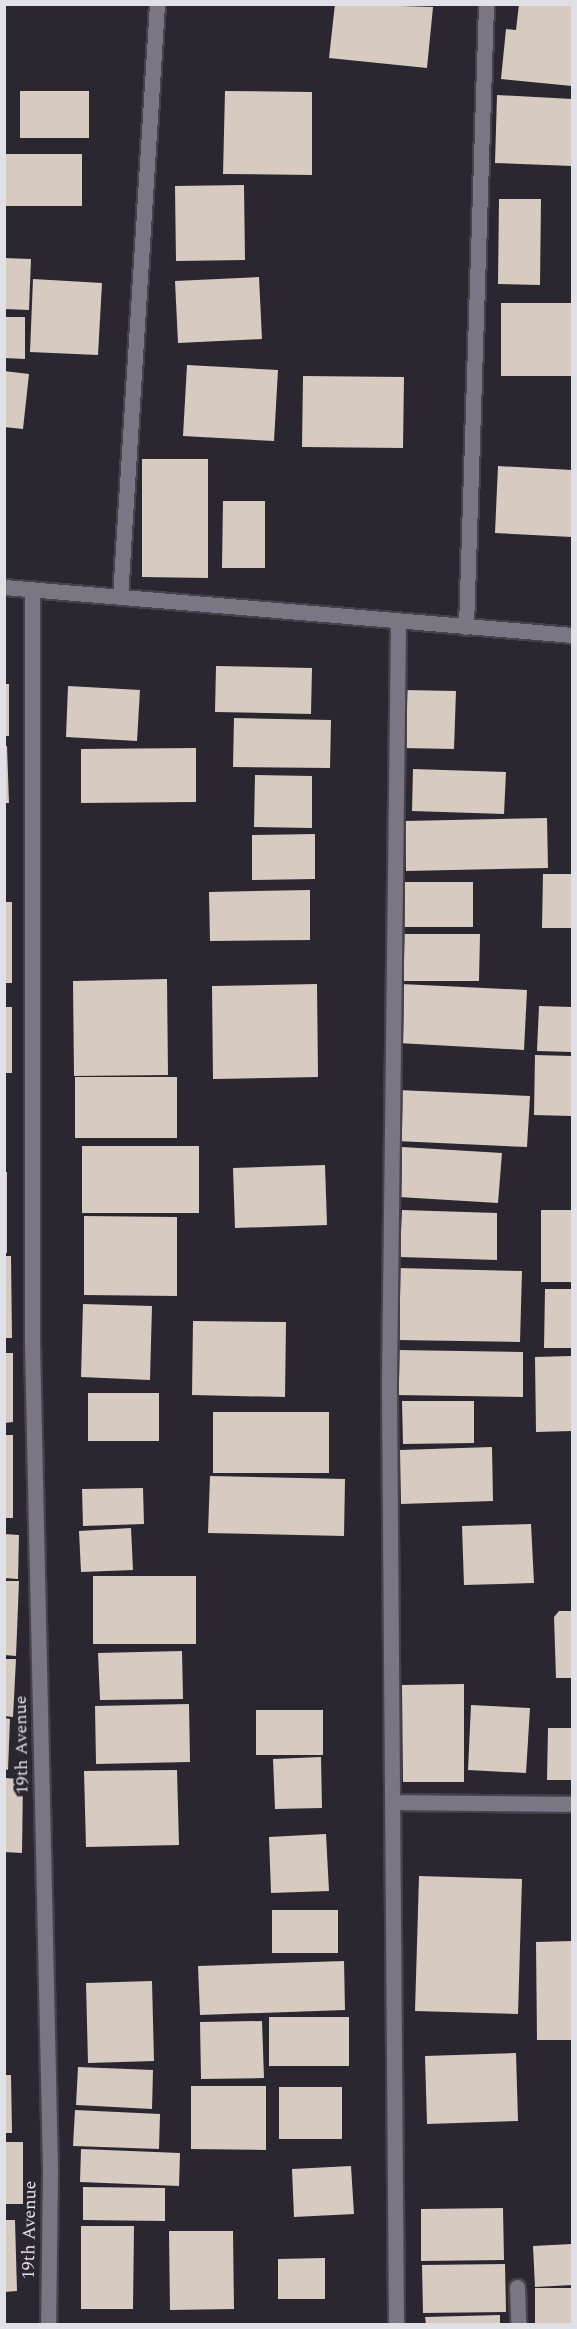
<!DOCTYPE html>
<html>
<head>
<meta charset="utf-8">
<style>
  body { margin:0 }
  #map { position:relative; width:577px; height:2329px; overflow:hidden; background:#2a2731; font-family:Spectral,serif }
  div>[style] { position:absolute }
  .building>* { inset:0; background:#d7cac0 }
  .roads { filter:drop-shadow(2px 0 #45424a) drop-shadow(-2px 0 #45424a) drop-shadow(0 2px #45424a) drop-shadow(0 -2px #45424a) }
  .street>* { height:15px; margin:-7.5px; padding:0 7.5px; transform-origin:7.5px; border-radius:7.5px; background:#7a7683 }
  span { translate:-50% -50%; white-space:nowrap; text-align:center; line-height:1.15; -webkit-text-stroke:6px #2a2731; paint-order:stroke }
  .street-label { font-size:18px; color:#e2e0e7 }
  .frame { position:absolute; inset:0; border:6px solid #e2e0e7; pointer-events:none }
</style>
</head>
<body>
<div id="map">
  <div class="building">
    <div style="clip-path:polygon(335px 4px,433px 7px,427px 68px,329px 58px)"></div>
    <div style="clip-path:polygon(519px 4px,572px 4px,572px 86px,501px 79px,506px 29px,516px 30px)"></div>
    <div style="clip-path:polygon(20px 91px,89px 91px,89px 138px,20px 138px)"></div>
    <div style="clip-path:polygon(225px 91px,312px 92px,312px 175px,223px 174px)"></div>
    <div style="clip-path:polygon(497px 95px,572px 99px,572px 166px,495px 163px)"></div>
    <div style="clip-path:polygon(4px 154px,82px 154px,82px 206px,4px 206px)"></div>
    <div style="clip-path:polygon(244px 185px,245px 260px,176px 261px,175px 186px)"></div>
    <div style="clip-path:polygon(499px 199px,541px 199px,540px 285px,498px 284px)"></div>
    <div style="clip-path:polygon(4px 258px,31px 259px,29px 310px,4px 309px)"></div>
    <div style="clip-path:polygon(259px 277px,262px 339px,178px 343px,175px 281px)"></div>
    <div style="clip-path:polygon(33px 279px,102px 283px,98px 355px,30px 352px)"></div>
    <div style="clip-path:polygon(501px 303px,572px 303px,572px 376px,501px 376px)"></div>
    <div style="clip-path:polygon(4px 317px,25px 317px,25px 359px,4px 358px)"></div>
    <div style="clip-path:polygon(187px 365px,278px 370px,274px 441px,183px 436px)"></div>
    <div style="clip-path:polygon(4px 371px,29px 374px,23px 429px,4px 427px)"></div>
    <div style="clip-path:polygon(303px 376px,404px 377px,403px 448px,302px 447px)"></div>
    <div style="clip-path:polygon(142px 459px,208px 459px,208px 578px,142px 577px)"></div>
    <div style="clip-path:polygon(498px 466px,572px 470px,572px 537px,495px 533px)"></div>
    <div style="clip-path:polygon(223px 501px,265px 501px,265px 568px,222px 568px)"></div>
    <div style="clip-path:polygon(216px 666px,312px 668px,311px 714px,215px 712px)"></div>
    <div style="clip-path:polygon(4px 684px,9px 684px,9px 736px,4px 736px)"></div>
    <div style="clip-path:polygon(68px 686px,140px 690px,137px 741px,66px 737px)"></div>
    <div style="clip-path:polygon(403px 690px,456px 691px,454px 749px,402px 748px)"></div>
    <div style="clip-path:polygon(234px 718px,331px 720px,330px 768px,233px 767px)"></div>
    <div style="clip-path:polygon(4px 746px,7px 746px,9px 803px,4px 803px)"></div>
    <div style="clip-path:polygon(196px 748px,196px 802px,81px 803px,81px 749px)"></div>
    <div style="clip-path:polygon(413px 769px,506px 772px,504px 814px,412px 811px)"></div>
    <div style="clip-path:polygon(255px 775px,312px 776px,312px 828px,254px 827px)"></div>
    <div style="clip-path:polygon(547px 818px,548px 868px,406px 871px,405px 821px)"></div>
    <div style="clip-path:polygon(315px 834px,315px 879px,252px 880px,252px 835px)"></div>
    <div style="clip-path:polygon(543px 874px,572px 874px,572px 928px,542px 928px)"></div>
    <div style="clip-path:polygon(404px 882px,473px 882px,473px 927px,404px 927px)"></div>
    <div style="clip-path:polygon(310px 890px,310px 940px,210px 941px,209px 892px)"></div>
    <div style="clip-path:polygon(5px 902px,12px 902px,12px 983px,5px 983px)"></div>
    <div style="clip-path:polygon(397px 934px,480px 934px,479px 981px,397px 981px)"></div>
    <div style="clip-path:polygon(167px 979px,168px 1075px,74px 1076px,73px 981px)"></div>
    <div style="clip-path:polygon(317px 984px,318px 1077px,213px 1079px,212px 986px)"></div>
    <div style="clip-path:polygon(401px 984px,527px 990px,524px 1050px,398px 1043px)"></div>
    <div style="clip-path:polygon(539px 1006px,572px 1007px,572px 1052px,537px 1051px)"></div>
    <div style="clip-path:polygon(4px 1007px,12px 1007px,12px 1073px,4px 1073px)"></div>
    <div style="clip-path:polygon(535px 1055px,572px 1056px,572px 1116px,534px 1115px)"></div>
    <div style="clip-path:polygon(75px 1077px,177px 1077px,177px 1138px,75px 1138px)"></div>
    <div style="clip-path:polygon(398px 1090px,530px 1096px,527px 1147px,396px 1141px)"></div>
    <div style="clip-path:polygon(82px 1146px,199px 1146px,199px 1213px,82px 1213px)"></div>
    <div style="clip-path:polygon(402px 1147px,502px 1153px,498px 1203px,399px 1197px)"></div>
    <div style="clip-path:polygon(325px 1165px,327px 1225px,235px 1228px,233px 1168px)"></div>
    <div style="clip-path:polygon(4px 1172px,7px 1172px,7px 1253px,4px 1253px)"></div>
    <div style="clip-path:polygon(402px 1210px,497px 1213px,497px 1260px,400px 1257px)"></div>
    <div style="clip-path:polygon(541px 1210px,572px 1210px,572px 1282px,541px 1282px)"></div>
    <div style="clip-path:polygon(84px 1216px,177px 1217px,177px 1296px,84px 1295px)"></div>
    <div style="clip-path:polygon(4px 1256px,11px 1256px,12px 1338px,4px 1338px)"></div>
    <div style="clip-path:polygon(398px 1268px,522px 1271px,520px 1342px,397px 1340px)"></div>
    <div style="clip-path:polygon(545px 1289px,572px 1289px,572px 1348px,544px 1348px)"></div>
    <div style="clip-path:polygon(83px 1304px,152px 1306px,150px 1380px,81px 1377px)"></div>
    <div style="clip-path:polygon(193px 1321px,286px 1322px,285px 1397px,192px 1395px)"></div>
    <div style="clip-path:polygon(396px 1350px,523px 1352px,523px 1397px,396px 1395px)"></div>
    <div style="clip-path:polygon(4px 1353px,13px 1353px,13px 1422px,4px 1423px)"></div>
    <div style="clip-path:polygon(572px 1356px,572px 1431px,536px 1432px,535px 1357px)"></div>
    <div style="clip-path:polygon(88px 1393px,159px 1393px,159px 1441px,88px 1441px)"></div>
    <div style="clip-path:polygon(402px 1401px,474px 1401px,474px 1443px,403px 1444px)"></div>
    <div style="clip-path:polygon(213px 1412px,329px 1412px,329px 1473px,213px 1473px)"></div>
    <div style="clip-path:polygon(4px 1435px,13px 1435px,13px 1518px,4px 1518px)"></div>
    <div style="clip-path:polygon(492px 1447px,493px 1501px,401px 1504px,400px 1450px)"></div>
    <div style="clip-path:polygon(210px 1476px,345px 1479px,344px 1536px,208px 1533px)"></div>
    <div style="clip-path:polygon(143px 1488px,144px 1524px,83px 1526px,82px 1489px)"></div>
    <div style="clip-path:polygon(531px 1524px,534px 1583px,464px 1585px,462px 1526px)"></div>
    <div style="clip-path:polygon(131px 1528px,133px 1570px,81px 1572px,79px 1531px)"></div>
    <div style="clip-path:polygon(4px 1534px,19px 1535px,18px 1579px,4px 1578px)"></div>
    <div style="clip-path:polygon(93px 1576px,196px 1576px,196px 1644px,93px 1644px)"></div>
    <div style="clip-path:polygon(4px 1581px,19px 1581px,16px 1656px,4px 1655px)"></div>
    <div style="clip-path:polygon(559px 1611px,572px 1611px,572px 1678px,556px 1678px,554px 1617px)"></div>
    <div style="clip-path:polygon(182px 1651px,183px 1699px,100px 1700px,98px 1653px)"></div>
    <div style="clip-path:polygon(4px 1659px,16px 1659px,13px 1717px,4px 1716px)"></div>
    <div style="clip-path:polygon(464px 1684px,464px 1782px,403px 1782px,402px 1685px)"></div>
    <div style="clip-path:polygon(189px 1704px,190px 1762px,96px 1764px,95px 1706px)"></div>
    <div style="clip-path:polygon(471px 1705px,530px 1708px,526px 1773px,468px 1770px)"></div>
    <div style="clip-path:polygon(256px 1710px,323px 1710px,323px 1755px,256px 1755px)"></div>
    <div style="clip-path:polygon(4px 1718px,10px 1719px,8px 1770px,4px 1769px)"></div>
    <div style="clip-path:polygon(548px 1728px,572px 1728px,572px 1780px,547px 1780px)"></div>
    <div style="clip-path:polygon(321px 1757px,322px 1808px,275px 1809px,273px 1759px)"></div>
    <div style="clip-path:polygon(177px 1770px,179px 1845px,86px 1847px,84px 1771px)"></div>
    <div style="clip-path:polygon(4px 1778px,23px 1779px,22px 1853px,4px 1852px)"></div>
    <div style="clip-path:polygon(326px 1834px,329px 1891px,271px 1893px,269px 1837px)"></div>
    <div style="clip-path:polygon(419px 1876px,522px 1879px,518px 2014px,415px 2011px)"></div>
    <div style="clip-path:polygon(272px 1910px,338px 1910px,338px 1953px,272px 1953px)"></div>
    <div style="clip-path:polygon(572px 1941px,572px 2040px,537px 2040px,536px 1942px)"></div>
    <div style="clip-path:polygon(344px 1961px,345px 2010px,200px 2015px,198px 1966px)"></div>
    <div style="clip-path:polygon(152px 1981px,154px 2061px,88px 2063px,86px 1983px)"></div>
    <div style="clip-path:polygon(269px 2017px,349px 2017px,349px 2066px,269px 2066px)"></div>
    <div style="clip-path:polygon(262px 2021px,264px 2078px,201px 2079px,200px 2022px)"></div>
    <div style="clip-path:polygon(516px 2053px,518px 2121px,427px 2124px,425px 2056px)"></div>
    <div style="clip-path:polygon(78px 2067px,153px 2070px,152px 2109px,76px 2105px)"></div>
    <div style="clip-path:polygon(4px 2075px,11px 2075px,12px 2133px,4px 2133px)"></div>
    <div style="clip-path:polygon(191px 2086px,266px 2086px,266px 2150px,191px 2149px)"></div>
    <div style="clip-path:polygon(279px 2087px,342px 2087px,342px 2139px,279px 2139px)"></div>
    <div style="clip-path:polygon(75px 2110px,160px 2114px,159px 2149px,73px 2146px)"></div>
    <div style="clip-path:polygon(4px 2142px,23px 2142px,23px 2204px,4px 2204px)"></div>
    <div style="clip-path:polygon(81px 2149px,180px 2153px,179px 2186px,80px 2182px)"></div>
    <div style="clip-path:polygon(351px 2166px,354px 2214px,294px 2217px,292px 2169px)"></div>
    <div style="clip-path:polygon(83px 2187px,165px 2188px,165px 2221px,83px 2220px)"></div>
    <div style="clip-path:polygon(503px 2208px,504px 2260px,421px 2261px,421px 2209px)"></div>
    <div style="clip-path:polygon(4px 2220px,15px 2220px,17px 2291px,4px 2292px)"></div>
    <div style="clip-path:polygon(81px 2226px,134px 2226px,133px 2309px,81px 2309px)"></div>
    <div style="clip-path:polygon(169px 2231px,233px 2231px,234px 2309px,170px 2310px)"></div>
    <div style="clip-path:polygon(572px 2244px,572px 2285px,535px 2287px,533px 2246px)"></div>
    <div style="clip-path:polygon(325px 2258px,325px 2299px,278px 2299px,278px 2259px)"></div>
    <div style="clip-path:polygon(505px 2264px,506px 2312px,423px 2313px,422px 2265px)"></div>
    <div style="clip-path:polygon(535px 2288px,572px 2288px,572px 2324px,535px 2324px)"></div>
    <div style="clip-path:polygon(500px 2315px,500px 2324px,426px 2324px,425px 2317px)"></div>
  </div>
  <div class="roads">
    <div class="street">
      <div style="left:4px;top:587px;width:570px;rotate:4.83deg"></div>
      <div style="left:32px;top:589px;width:755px;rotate:90deg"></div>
      <div style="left:32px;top:1344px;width:827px;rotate:88.75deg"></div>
      <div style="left:50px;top:2171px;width:153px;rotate:90.7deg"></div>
      <div style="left:120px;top:597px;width:594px;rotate:-86.43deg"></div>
      <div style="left:466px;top:627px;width:623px;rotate:-88.16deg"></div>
      <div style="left:392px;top:1802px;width:180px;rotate:0.6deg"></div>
      <div style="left:517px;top:2287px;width:37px;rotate:88deg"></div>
      <div style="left:396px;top:2324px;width:942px;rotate:-90.43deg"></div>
      <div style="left:389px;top:1382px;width:761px;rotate:-89.32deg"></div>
    </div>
  </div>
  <div class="street-label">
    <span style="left:22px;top:1745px;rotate:-91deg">19th Avenue</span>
    <span style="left:30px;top:2230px;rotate:-89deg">19th Avenue</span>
  </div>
  <div class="frame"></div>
</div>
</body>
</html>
